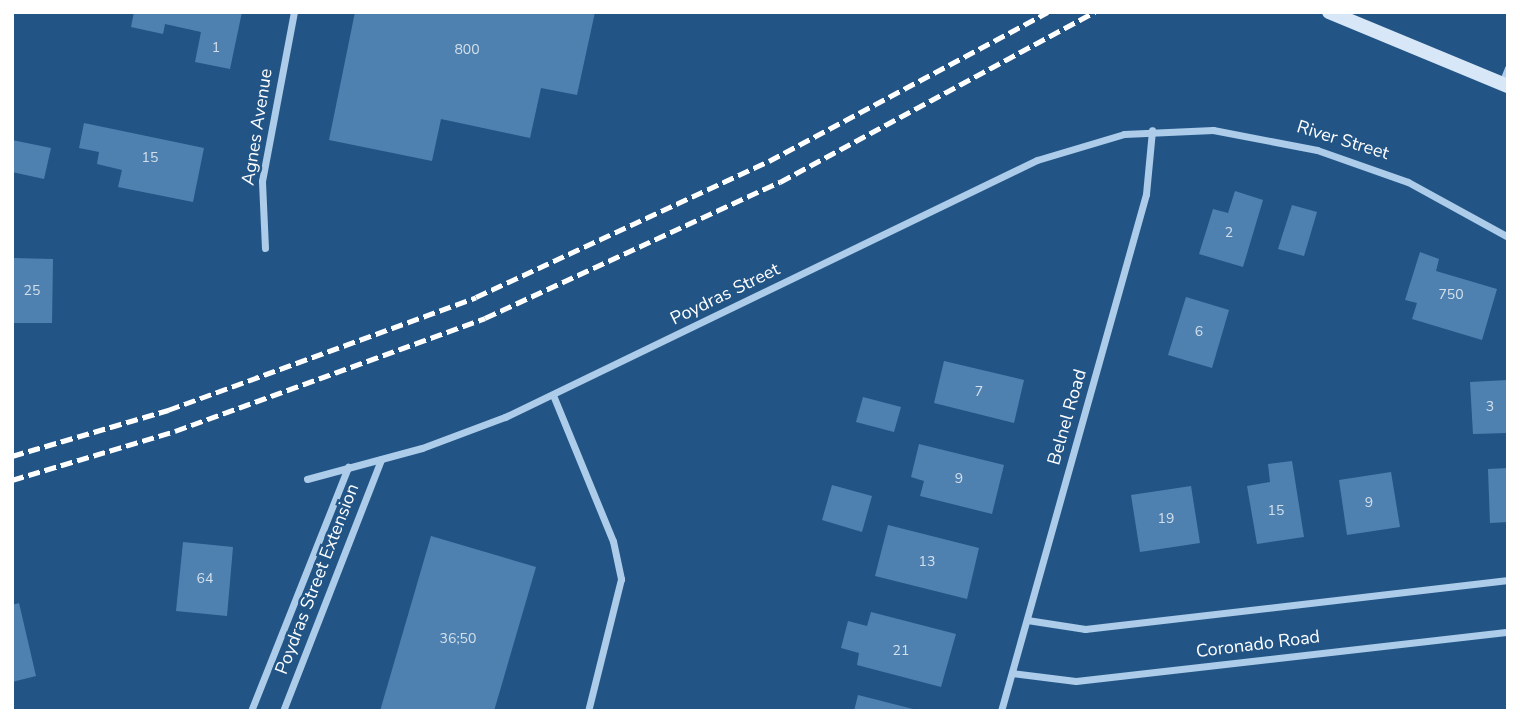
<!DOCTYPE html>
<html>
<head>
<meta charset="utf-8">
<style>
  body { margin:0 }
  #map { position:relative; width:1520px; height:723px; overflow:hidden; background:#225586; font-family:"Nunito Sans",sans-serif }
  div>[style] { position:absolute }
  .building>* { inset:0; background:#4f81b0 }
  .street>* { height:7px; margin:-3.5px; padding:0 3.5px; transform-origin:3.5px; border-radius:3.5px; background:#accce9 }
  .secondary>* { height:14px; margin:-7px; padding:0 7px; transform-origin:7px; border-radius:7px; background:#d7e7f7 }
  .rail>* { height:5px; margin-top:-2.5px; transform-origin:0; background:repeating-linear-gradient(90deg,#fff 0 12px,transparent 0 17px) }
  span { translate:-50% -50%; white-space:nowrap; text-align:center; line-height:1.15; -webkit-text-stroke:5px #225586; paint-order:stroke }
  .number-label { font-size:14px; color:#d3e0eb }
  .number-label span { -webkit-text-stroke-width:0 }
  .street-label { font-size:18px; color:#fff }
  .frame { position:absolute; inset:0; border:14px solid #fff; pointer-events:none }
</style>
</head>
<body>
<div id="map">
  <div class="building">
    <div style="clip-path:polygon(134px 12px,242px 12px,230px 69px,195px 62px,201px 32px,165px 24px,163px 34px,131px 27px)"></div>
    <div style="clip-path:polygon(355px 12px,595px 12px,577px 95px,541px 88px,530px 138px,441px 119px,432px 161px,329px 140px)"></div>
    <div style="clip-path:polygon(84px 123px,204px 148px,193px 202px,118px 187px,122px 170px,97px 164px,99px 152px,79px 148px)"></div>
    <div style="clip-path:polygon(12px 140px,51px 148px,44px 179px,12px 172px)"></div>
    <div style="clip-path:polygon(1235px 191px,1263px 200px,1243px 267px,1199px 254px,1213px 209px,1228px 213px)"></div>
    <div style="clip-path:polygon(1292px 205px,1317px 212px,1304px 256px,1278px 249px)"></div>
    <div style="clip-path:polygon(1420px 252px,1439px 259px,1436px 271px,1497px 289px,1482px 340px,1412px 319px,1417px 303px,1405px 300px)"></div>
    <div style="clip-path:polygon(12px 258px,53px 259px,52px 323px,12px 323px)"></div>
    <div style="clip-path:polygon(1186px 297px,1229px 310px,1212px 368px,1168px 355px)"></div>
    <div style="clip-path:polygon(944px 361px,1024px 380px,1014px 423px,934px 403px)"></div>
    <div style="clip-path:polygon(1508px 380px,1508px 433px,1473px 434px,1470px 382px)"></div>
    <div style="clip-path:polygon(863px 397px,901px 407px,894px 432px,856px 422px)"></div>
    <div style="clip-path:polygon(919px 444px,1004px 465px,992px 514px,920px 496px,924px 481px,911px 477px)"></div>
    <div style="clip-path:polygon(1292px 461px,1304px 537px,1257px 544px,1247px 486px,1270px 482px,1268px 464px)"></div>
    <div style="clip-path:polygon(1508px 468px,1508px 522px,1490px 523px,1488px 469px)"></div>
    <div style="clip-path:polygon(1391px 472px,1400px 527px,1347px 535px,1339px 480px)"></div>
    <div style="clip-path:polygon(832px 485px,872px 496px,862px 532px,822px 520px)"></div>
    <div style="clip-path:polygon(1191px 486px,1200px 543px,1140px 552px,1131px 495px)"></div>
    <div style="clip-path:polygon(888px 525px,979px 548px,967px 599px,875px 576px)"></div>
    <div style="clip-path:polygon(431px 536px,536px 567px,494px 711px,380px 711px)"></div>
    <div style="clip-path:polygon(183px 542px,233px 547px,227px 616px,176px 611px)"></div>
    <div style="clip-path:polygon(19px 603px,36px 676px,12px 682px,12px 605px)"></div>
    <div style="clip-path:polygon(871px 612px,956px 634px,941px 687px,857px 665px,859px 653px,841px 648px,848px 621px,867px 626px)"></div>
    <div style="clip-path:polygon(858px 695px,917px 710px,917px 711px,854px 711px)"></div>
  </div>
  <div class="street">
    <div style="left:1502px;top:83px;width:16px;rotate:-68deg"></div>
    <div style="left:265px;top:248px;width:67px;rotate:-92.6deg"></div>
    <div style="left:262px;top:181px;width:172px;rotate:-79.3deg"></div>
    <div style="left:553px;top:395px;width:158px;rotate:67.7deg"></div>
    <div style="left:613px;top:541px;width:39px;rotate:78deg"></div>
    <div style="left:621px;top:579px;width:136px;rotate:104deg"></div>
    <div style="left:307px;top:479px;width:119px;rotate:-15.1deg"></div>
    <div style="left:422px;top:448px;width:89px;rotate:-20.5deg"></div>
    <div style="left:505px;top:417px;width:591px;rotate:-25.78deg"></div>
    <div style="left:1037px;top:160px;width:91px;rotate:-16.6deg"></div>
    <div style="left:1124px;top:134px;width:89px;rotate:-2.6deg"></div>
    <div style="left:1213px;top:130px;width:106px;rotate:10.9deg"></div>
    <div style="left:1317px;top:150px;width:96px;rotate:19.4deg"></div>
    <div style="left:1408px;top:182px;width:114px;rotate:28.8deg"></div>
    <div style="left:1027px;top:620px;width:59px;rotate:8.8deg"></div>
    <div style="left:1085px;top:629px;width:426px;rotate:-6.6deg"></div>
    <div style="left:1012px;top:673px;width:64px;rotate:7.1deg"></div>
    <div style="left:1076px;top:681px;width:435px;rotate:-6.5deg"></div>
    <div style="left:251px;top:711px;width:263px;rotate:-68.3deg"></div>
    <div style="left:283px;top:711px;width:270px;rotate:-68.7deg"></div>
    <div style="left:1001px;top:711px;width:537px;rotate:-74.33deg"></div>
    <div style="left:1146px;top:194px;width:64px;rotate:-84.6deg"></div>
  </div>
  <div class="secondary">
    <div style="left:1329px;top:12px;width:194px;rotate:22.5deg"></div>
  </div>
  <div class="rail">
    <div style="left:12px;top:456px;width:163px;rotate:-16.4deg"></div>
    <div style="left:168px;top:410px;width:328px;rotate:-20.1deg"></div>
    <div style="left:476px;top:297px;width:323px;rotate:-24.9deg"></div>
    <div style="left:769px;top:161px;width:316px;rotate:-28.1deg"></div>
    <div style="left:12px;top:480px;width:170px;rotate:-16.7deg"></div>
    <div style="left:175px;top:431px;width:330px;rotate:-20deg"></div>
    <div style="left:485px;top:318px;width:325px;rotate:-24.8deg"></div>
    <div style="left:780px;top:182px;width:358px;rotate:-28.4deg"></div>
  </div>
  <div class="number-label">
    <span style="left:216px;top:48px">1</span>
    <span style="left:467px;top:50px">800</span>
    <span style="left:150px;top:158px">15</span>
    <span style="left:1229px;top:233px">2</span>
    <span style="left:32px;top:291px">25</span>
    <span style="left:1451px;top:295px">750</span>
    <span style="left:1199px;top:332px">6</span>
    <span style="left:979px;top:392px">7</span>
    <span style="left:1490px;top:407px">3</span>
    <span style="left:959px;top:479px">9</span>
    <span style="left:1369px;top:503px">9</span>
    <span style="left:1276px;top:511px">15</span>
    <span style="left:1166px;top:519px">19</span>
    <span style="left:927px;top:562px">13</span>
    <span style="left:205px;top:579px">64</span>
    <span style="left:458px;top:639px">36;50</span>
    <span style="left:901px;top:651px">21</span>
  </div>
  <div class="street-label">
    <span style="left:257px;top:127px;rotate:-81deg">Agnes Avenue</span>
    <span style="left:1343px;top:140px;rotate:17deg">River Street</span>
    <span style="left:725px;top:294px;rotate:-26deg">Poydras Street</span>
    <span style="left:1067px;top:417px;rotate:-74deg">Belnel Road</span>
    <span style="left:317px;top:579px;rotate:-69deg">Poydras Street Extension</span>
    <span style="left:1258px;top:644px;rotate:-7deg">Coronado Road</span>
  </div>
  <div class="frame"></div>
</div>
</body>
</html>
